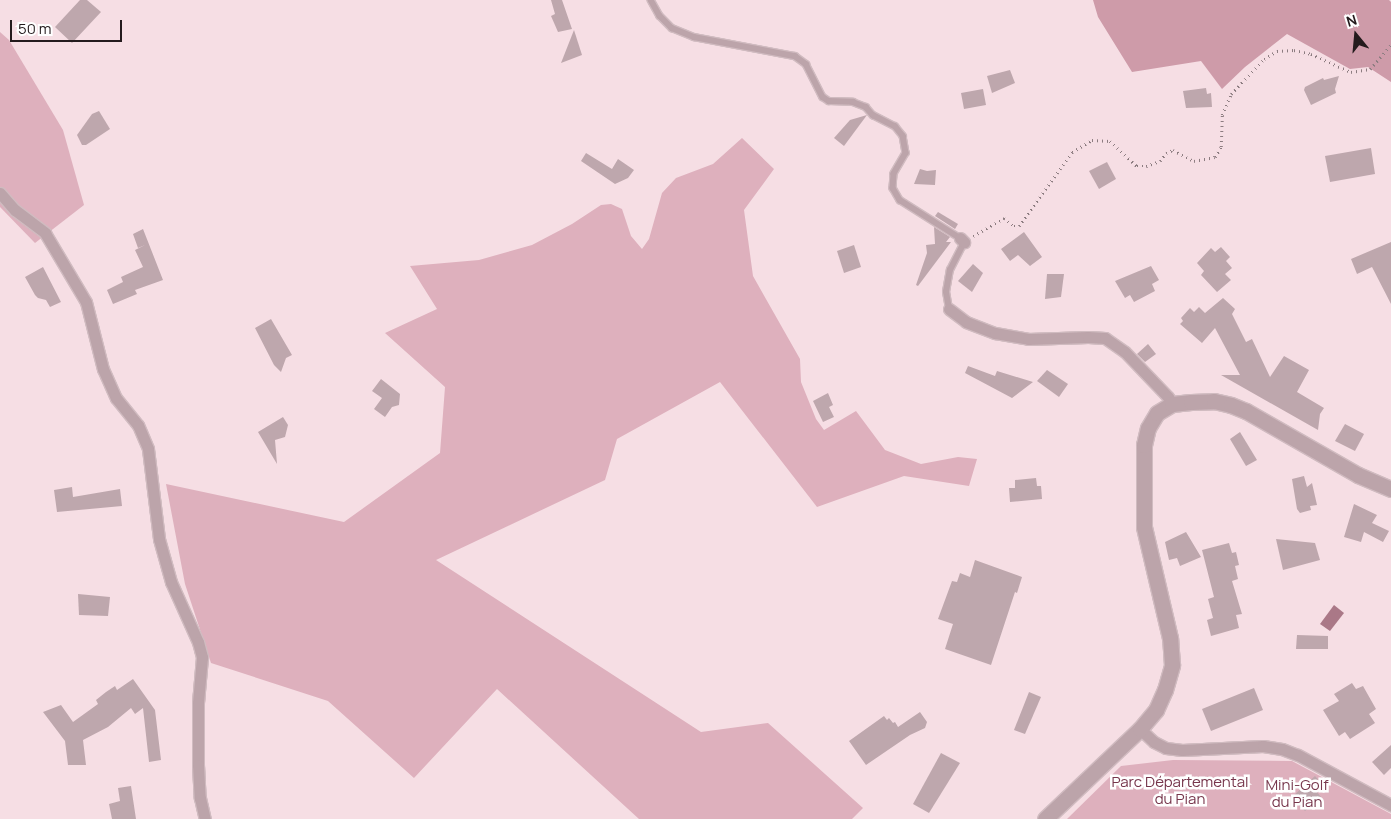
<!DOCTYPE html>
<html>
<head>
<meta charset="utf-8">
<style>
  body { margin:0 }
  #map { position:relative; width:1391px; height:819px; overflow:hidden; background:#f6dee4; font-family:Manrope,sans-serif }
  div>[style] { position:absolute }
  .green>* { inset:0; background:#deb0bd }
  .forest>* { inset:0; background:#ce9ba9 }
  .water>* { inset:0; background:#aa7887 }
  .building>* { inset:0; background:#bea7ad }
  .path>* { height:2.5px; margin-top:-1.25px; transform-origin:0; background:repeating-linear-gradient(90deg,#8c7c80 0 1px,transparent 0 5px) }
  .roads { filter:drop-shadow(1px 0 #d0bbc0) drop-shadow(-1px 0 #d0bbc0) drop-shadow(0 1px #d0bbc0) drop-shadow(0 -1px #d0bbc0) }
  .service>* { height:5.5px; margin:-2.75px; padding:0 2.75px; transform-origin:2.75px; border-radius:2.75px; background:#bca4aa }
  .minor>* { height:11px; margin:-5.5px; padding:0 5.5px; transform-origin:5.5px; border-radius:5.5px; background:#bca4aa }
  .tertiary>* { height:15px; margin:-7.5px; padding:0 7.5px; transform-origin:7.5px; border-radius:7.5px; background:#bca4aa }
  span { translate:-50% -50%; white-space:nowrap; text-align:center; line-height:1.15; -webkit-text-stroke:5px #fff; paint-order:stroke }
  .park-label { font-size:15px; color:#77364c }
  .north { position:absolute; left:1331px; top:10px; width:50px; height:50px; -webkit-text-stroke:4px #fff; paint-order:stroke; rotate:343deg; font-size:14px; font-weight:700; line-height:20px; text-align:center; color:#241b1d }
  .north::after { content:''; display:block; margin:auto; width:18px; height:22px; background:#241b1d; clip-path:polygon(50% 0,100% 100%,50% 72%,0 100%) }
  .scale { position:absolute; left:10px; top:20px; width:112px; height:22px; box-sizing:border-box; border:2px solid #241b1d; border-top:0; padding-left:6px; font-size:15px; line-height:18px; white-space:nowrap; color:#241b1d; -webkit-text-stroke:4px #fff; paint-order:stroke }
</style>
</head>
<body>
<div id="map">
  <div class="green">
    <div style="clip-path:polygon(0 32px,9px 40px,63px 130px,84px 205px,35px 243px,0 207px)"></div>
    <div style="clip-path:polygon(742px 138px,774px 169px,744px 210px,753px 276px,800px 359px,801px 382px,816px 419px,824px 430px,856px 411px,885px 450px,921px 464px,958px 457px,977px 459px,969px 486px,904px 476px,817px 507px,720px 382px,617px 439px,605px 480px,436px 560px,701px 732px,768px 723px,863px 808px,852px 819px,639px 819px,497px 689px,414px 778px,328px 701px,211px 663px,185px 584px,166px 484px,344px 522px,440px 453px,445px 387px,385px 333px,437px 309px,410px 266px,479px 260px,532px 245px,572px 224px,601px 205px,611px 204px,622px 209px,631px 236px,642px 249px,649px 239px,662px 193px,676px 178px,713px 164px)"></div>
    <div style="clip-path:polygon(1173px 760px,1292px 761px,1391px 814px,1391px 819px,1067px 819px,1121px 766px)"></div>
  </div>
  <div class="forest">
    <div style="clip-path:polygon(1093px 0,1389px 0,1391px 2px,1391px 82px,1368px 67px,1350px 69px,1287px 34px,1245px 67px,1222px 89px,1201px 61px,1132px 72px,1098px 17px)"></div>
  </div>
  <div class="water">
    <div style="clip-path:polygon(1334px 605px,1344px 613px,1330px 631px,1320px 624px)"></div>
  </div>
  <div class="building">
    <div style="clip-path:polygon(80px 0,87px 0,101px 12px,72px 43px,55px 27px)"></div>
    <div style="clip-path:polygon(551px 0,562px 0,572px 29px,558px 32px,551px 16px,555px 14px)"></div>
    <div style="clip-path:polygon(574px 30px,582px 55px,561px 63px)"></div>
    <div style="clip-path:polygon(1010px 70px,1015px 83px,992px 93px,987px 76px)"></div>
    <div style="clip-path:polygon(1339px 76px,1335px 89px,1336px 93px,1311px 105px,1304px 90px,1305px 87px,1323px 78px,1324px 80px)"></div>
    <div style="clip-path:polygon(1206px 88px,1207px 94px,1211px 93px,1212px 107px,1186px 108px,1183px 91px)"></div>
    <div style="clip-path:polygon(983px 89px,986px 105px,964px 109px,961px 93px)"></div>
    <div style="clip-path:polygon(99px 111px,110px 129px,86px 145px,82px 145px,77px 135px,92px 114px)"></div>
    <div style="clip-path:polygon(867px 115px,844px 146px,834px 138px,850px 120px)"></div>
    <div style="clip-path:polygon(1371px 148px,1375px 174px,1330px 182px,1325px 156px)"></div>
    <div style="clip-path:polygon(586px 153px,612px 169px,618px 159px,634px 170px,628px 178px,615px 184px,581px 161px)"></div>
    <div style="clip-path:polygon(1107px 162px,1116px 179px,1099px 189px,1089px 171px)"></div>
    <div style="clip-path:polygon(920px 169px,927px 171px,936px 170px,935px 185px,914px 184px)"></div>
    <div style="clip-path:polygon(938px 212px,958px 224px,955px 229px,935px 216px)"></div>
    <div style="clip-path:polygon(934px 227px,950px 237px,946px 242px,951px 242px,918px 286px,916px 285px,927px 253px,926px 245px,935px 244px)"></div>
    <div style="clip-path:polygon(143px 229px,163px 280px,135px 290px,137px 294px,113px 304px,107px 290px,123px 282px,121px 277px,143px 267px,135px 250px,145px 245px,138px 248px,133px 234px)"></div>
    <div style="clip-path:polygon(1024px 232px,1042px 257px,1030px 266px,1018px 255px,1010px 261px,1001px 249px)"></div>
    <div style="clip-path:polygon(1391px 242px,1391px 304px,1372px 267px,1357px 274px,1351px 259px)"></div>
    <div style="clip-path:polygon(854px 245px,861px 267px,844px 273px,837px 251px)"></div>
    <div style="clip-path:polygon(1221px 247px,1230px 257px,1226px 261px,1232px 268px,1225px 274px,1231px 280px,1217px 292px,1201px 275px,1204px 271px,1197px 263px,1211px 248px,1215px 252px)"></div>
    <div style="clip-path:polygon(973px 264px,983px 273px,972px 292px,958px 281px)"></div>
    <div style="clip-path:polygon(1151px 266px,1159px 280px,1152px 284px,1155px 291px,1134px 302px,1130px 295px,1125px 298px,1115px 281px)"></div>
    <div style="clip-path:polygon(43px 267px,61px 302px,50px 307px,46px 300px,38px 298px,35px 295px,25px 277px)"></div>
    <div style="clip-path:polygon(1047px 274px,1064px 274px,1061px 297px,1045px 299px)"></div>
    <div style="clip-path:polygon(1223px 298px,1235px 309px,1232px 314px,1246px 342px,1252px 339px,1270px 377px,1284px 356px,1309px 370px,1297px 392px,1324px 408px,1320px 414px,1318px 430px,1221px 375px,1240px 375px,1215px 328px,1202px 343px,1180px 324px,1183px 321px,1181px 318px,1190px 308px,1194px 312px,1199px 307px,1205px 313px)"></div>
    <div style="clip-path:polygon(271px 319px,292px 355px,286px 358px,281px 372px,274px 365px,255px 328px)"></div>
    <div style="clip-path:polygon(1148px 344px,1156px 354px,1145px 362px,1137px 354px)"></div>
    <div style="clip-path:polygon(968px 366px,995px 376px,997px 371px,1033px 382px,1012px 398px,965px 373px)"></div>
    <div style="clip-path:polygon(1047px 370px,1068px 384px,1059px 397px,1037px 381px)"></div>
    <div style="clip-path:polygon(381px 379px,400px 394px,399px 405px,392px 407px,385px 417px,374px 409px,382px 398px,372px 391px)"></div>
    <div style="clip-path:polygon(828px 393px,833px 405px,829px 407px,834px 417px,823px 422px,813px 401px)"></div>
    <div style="clip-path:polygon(283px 417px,288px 425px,285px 437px,275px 440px,277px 464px,258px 432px)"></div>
    <div style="clip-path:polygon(1345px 424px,1364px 434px,1355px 451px,1335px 441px)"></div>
    <div style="clip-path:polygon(1240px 432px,1257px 460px,1246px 466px,1230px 439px)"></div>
    <div style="clip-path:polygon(1304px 476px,1307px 487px,1312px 483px,1317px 505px,1310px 506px,1311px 510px,1300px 513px,1297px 509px,1292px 479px)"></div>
    <div style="clip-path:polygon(1036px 478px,1037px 486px,1041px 486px,1042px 499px,1010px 502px,1009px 488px,1015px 488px,1015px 480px)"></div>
    <div style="clip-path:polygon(72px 487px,73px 497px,120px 489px,122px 506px,57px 512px,54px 490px)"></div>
    <div style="clip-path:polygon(1354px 504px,1377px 515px,1372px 523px,1389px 531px,1383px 542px,1364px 532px,1361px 542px,1344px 537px)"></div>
    <div style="clip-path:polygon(1186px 532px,1201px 557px,1180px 566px,1177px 558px,1169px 560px,1165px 542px)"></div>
    <div style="clip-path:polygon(1276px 539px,1315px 543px,1320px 560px,1283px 570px)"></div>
    <div style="clip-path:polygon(1229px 543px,1232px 553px,1236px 552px,1239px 565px,1235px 566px,1238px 579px,1232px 581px,1242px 614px,1236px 615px,1239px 628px,1211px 636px,1207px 620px,1213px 618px,1208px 599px,1214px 597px,1202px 550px)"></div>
    <div style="clip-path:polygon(975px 560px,1022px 577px,1017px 593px,1015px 592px,991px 665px,945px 649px,953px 624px,938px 619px,952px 581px,957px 582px,960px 573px,970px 577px)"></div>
    <div style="clip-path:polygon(78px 594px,110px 597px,108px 616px,79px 615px)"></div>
    <div style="clip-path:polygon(1297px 635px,1328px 636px,1328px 649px,1296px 649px)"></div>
    <div style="clip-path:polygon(133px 679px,155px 710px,161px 760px,149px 762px,143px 708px,135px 714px,131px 708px,108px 727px,83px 740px,86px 765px,68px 765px,65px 741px,43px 712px,61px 705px,73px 722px,98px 704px,96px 700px,106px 692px,115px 686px,117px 690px)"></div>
    <div style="clip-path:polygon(1352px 683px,1356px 689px,1363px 686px,1376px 709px,1369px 714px,1375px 723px,1350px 739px,1345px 732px,1339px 736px,1323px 710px,1339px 701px,1334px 694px)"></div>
    <div style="clip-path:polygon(1254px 688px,1263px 710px,1211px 731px,1202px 709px)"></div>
    <div style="clip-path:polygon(1029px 692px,1041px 697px,1025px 734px,1014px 730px)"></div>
    <div style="clip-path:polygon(920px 712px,927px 722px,925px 728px,910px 735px,866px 765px,849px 741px,884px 716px,887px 720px,889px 718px,893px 723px,895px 722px,898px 727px)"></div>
    <div style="clip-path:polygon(1391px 745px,1391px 768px,1384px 775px,1372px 762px)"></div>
    <div style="clip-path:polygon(941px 753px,960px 763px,929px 813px,913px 804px)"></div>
    <div style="clip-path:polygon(1315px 776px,1324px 786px,1317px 792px,1321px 797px,1305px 811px,1292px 797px)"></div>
    <div style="clip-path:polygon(131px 786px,136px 819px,112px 819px,109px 804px,120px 801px,118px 788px)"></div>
  </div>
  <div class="path">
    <div style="left:973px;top:236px;width:36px;rotate:-30deg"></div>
    <div style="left:1004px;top:218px;width:13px;rotate:39deg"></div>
    <div style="left:1014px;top:226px;width:5px"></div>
    <div style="left:1019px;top:226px;width:91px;rotate:-54.4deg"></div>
    <div style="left:1072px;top:152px;width:23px;rotate:-31deg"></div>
    <div style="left:1092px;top:140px;width:18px;rotate:3deg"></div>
    <div style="left:1110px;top:141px;width:37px;rotate:43deg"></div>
    <div style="left:1137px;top:166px;width:9px"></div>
    <div style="left:1146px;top:166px;width:15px;rotate:-20deg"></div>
    <div style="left:1160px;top:161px;width:10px;rotate:-53deg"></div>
    <div style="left:1166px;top:153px;width:8px;rotate:-23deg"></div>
    <div style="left:1173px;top:150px;width:24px;rotate:28deg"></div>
    <div style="left:1194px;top:161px;width:21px;rotate:-11deg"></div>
    <div style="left:1215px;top:157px;width:12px;rotate:-59deg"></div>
    <div style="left:1221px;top:147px;width:32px;rotate:-88deg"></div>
    <div style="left:1222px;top:115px;width:23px;rotate:-67deg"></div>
    <div style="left:1231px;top:94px;width:48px;rotate:-46.7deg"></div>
    <div style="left:1264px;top:59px;width:15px;rotate:-32deg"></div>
    <div style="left:1277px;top:51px;width:17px;rotate:-3deg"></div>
    <div style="left:1294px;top:50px;width:17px;rotate:13deg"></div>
    <div style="left:1311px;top:54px;width:44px;rotate:24.2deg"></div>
    <div style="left:1351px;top:72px;width:19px;rotate:-9deg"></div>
    <div style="left:1370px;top:69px;width:32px;rotate:-49deg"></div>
  </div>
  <div class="roads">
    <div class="service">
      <div style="left:651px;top:0;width:18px;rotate:61deg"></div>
      <div style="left:660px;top:16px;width:17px;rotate:45deg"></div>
      <div style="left:672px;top:28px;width:24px;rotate:22deg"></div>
      <div style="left:694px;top:37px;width:103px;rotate:10.7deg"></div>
      <div style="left:795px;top:56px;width:14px;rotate:36deg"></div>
      <div style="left:806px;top:64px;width:37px;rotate:63deg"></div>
      <div style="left:823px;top:97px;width:7px;rotate:34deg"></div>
      <div style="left:829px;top:101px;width:24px;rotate:2deg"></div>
      <div style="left:853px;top:102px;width:14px;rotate:21deg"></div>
      <div style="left:866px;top:107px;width:11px;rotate:49deg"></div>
      <div style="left:873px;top:115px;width:25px;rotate:27deg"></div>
      <div style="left:895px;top:126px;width:13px;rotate:51deg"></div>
      <div style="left:903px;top:136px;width:17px;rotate:80deg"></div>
      <div style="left:906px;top:153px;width:24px;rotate:120deg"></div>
      <div style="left:894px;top:174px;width:14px;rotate:94deg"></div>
      <div style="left:893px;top:188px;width:14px;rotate:60deg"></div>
      <div style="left:900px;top:200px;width:71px;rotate:32.3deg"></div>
      <div style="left:949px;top:309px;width:17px;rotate:-100deg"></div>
      <div style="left:946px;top:292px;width:22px;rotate:-80deg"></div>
      <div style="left:950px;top:270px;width:31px;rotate:-63deg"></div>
    </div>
    <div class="minor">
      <div style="left:0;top:193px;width:23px;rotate:49deg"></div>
      <div style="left:15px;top:210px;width:38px;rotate:37deg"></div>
      <div style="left:45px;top:233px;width:80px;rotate:59.3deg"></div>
      <div style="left:86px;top:302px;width:69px;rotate:75.8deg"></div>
      <div style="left:103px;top:369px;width:32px;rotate:66deg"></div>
      <div style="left:116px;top:398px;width:35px;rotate:51deg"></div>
      <div style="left:138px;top:425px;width:26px;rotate:67deg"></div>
      <div style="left:148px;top:449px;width:91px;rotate:83deg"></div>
      <div style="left:159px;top:539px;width:45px;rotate:74.4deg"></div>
      <div style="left:171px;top:582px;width:66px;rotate:65.8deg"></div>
      <div style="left:198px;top:642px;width:16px;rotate:75deg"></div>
      <div style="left:202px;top:657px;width:46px;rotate:95deg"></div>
      <div style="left:198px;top:703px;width:62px;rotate:90deg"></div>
      <div style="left:198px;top:765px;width:33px;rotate:87deg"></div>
      <div style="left:200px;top:798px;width:22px;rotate:77deg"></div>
      <div style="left:960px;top:238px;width:6px;rotate:45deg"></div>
      <div style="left:949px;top:309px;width:21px;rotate:37deg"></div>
      <div style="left:966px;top:322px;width:31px;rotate:21deg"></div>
      <div style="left:995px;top:333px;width:34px;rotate:10deg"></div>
      <div style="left:1028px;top:339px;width:60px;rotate:-1.9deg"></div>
      <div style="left:1088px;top:337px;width:17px;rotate:3deg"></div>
      <div style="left:1105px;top:338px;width:24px;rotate:35deg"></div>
      <div style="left:1125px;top:352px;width:62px;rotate:46.3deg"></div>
      <div style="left:1168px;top:397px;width:8px;rotate:60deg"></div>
      <div style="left:1140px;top:729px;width:19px;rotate:43deg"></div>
      <div style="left:1154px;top:742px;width:13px;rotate:27deg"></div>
      <div style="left:1166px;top:748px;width:16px;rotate:7deg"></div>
      <div style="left:1182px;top:750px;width:81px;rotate:-2.8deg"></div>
      <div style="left:1263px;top:746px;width:19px;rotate:9deg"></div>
      <div style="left:1282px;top:749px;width:17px;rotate:21deg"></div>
      <div style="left:1298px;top:755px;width:106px;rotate:28.3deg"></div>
    </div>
    <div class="tertiary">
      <div style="left:1045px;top:819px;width:131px;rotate:-43.5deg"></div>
      <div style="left:1140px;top:729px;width:25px;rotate:-50deg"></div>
      <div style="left:1156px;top:710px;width:22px;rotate:-66deg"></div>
      <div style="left:1165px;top:690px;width:26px;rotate:-74deg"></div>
      <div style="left:1172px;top:665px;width:27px;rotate:-94deg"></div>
      <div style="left:1170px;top:638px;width:114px;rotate:-103.2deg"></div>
      <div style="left:1144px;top:527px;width:82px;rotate:-90deg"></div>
      <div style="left:1144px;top:445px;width:17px;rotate:-77deg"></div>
      <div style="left:1148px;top:428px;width:17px;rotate:-59deg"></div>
      <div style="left:1157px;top:413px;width:17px;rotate:-31deg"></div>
      <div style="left:1172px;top:404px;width:19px;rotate:-6deg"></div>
      <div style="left:1191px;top:402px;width:23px;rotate:-2deg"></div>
      <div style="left:1214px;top:401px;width:17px;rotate:13deg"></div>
      <div style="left:1231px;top:405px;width:16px;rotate:22deg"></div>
      <div style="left:1246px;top:411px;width:129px;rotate:29.7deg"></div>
      <div style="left:1358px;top:475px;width:36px;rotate:23deg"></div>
    </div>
  </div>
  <div class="park-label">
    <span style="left:1180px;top:790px">Parc Départemental<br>du Pian</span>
    <span style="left:1297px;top:793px">Mini-Golf<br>du Pian</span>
  </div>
  <div class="north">N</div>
  <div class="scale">50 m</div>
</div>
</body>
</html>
